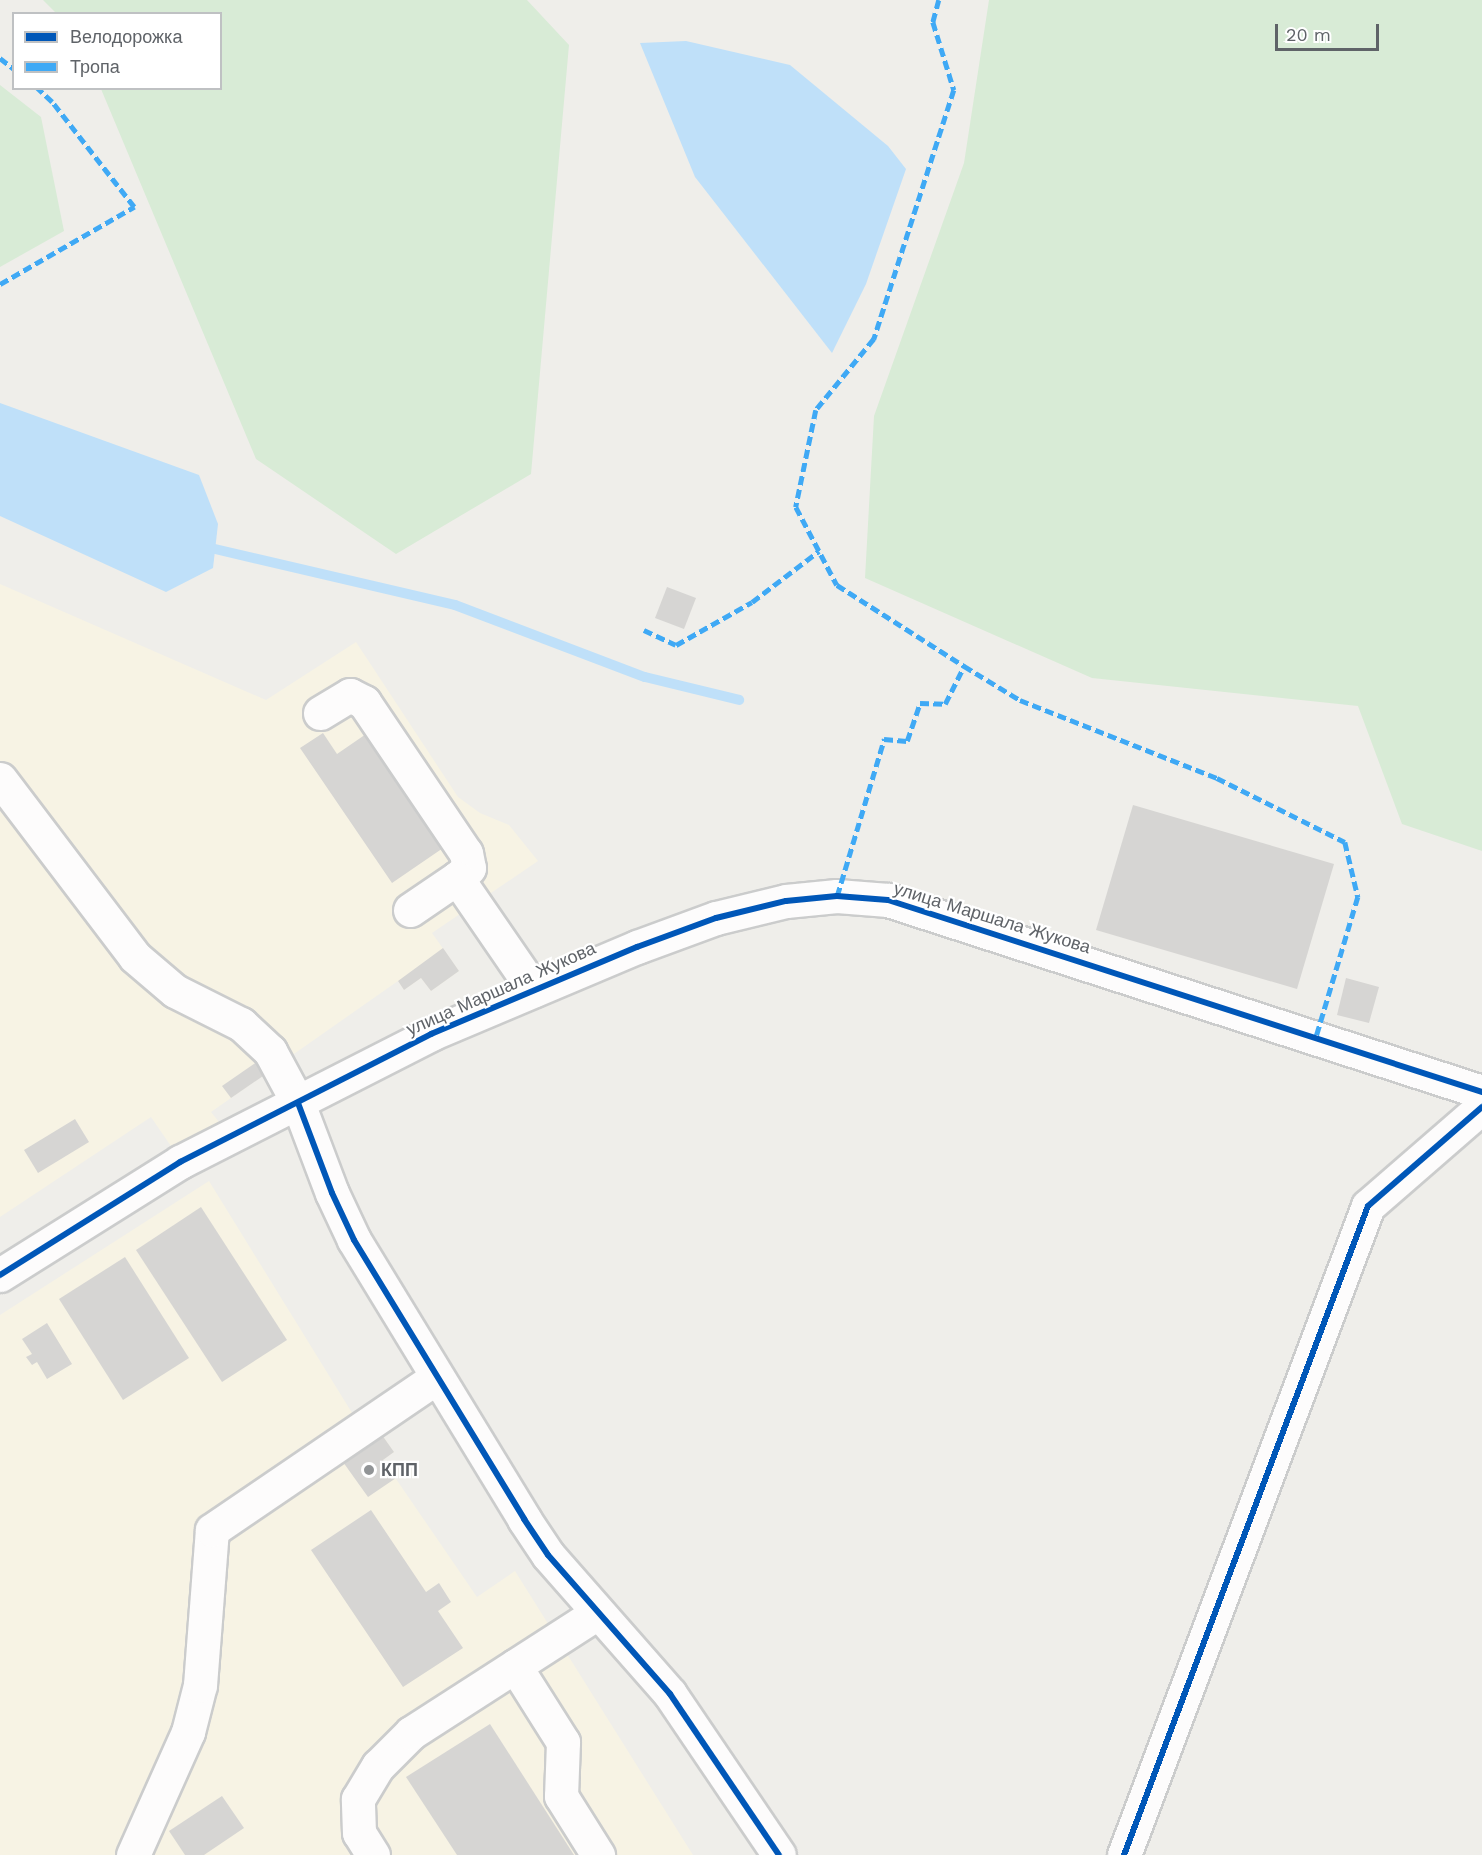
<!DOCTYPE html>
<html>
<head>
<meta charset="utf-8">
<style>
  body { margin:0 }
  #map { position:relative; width:1482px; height:1855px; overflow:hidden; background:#efeeea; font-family:"Work Sans",sans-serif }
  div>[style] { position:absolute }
  .commercial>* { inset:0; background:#f7f3e4 }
  .green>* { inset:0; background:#d8ebd6 }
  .water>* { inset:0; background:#bfe0f9 }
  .stream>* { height:10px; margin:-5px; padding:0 5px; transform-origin:5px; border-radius:5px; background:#bfe0f9 }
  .building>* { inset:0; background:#d6d5d3 }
  .roads { filter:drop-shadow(2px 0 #cbcccc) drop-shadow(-2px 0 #cbcccc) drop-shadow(0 2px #cbcccc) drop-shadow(0 -2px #cbcccc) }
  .minor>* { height:33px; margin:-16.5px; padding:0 16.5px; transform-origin:16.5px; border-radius:16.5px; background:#fdfcfc }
  .quiet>* { height:4.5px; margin-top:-2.25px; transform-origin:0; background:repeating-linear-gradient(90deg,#3fa9f5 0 9px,transparent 0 13.5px) }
  .cycleway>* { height:6px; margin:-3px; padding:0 3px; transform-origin:3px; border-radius:3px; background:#0057b8 }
  .dots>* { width:16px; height:16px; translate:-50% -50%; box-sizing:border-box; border:3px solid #fff; border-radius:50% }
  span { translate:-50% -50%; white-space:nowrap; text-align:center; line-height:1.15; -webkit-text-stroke:4.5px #fff; paint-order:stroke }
  .street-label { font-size:18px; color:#5f6368 }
  .poi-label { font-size:18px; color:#5f6368; font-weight:700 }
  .left { translate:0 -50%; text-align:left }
  .legend { position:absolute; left:12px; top:12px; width:210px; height:78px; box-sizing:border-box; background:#fff; border:2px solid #bfc1c3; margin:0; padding:8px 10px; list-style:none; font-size:18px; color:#5f6368 }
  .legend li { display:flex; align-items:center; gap:12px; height:30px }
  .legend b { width:30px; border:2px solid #bfc1c3 }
  .scale { position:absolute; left:1275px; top:24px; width:104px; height:27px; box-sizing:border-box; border:3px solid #5f6368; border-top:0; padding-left:8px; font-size:18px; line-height:21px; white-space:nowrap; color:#5f6368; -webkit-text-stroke:4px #fff; paint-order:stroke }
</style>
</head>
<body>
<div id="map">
  <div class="commercial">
    <div style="clip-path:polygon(0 584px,266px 700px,356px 642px,458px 797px,480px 813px,509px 825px,538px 861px,432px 933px,459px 971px,431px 991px,421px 978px,404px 990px,398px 981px,211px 1112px,219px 1122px,175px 1152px,151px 1117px,0 1217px)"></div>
    <div style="clip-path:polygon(209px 1181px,370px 1442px,382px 1435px,394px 1452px,383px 1460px,477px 1597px,515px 1571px,693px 1855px,0 1855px,0 1315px)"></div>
  </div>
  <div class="green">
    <div style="clip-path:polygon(43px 0,527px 0,569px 45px,531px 474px,396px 554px,256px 459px,101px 89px,220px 88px,220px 14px,56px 13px)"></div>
    <div style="clip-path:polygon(989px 0,1482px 0,1482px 851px,1402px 824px,1358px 706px,1092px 678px,865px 578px,874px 416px,964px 163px)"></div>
    <div style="clip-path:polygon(0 85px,41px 117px,64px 231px,0 267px)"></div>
  </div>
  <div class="water">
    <div style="clip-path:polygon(686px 41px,790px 65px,888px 146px,906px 169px,866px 284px,832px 353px,695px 177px,640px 43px)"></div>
    <div style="clip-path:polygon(0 403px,199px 475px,218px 524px,213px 568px,166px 592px,0 516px)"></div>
  </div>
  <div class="stream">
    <div style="left:215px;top:549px;width:246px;rotate:13.1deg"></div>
    <div style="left:455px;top:605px;width:203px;rotate:20.8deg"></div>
    <div style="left:645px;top:677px;width:97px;rotate:13.7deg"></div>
  </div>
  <div class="building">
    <div style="clip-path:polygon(667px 587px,696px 598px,684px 629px,655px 618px)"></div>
    <div style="clip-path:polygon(369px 732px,446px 846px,392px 883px,300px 748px,323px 733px,337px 754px)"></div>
    <div style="clip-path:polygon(1133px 805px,1334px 864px,1297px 989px,1096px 930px)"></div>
    <div style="clip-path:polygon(443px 948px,459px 971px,431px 991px,421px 978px,404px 990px,398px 981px)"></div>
    <div style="clip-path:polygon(1346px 978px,1379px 987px,1369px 1023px,1337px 1015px)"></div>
    <div style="clip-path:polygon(258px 1061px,266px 1074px,231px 1098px,222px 1086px)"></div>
    <div style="clip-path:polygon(75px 1119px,89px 1142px,38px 1173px,24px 1150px)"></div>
    <div style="clip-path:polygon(201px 1207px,287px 1340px,222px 1382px,136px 1250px)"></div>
    <div style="clip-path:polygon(125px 1257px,189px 1358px,123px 1400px,59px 1299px)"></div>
    <div style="clip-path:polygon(47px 1323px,72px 1364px,47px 1379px,37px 1362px,32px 1365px,26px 1357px,32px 1354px,22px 1339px)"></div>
    <div style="clip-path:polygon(382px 1435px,394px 1452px,383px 1460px,396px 1478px,368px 1497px,343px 1462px)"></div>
    <div style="clip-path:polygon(371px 1510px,426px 1592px,439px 1583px,451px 1602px,438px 1611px,463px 1648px,403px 1687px,311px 1550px)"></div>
    <div style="clip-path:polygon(490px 1724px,574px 1855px,457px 1855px,406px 1777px)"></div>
    <div style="clip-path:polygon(222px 1796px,244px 1828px,204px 1855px,185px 1855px,169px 1831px)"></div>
  </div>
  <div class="roads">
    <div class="minor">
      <div style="left:320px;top:713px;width:35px;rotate:-31deg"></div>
      <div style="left:350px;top:695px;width:16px;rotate:27deg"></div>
      <div style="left:364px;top:702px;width:182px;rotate:56deg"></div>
      <div style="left:466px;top:853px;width:15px;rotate:79deg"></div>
      <div style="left:469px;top:868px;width:16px;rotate:140deg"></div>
      <div style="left:457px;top:878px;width:136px;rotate:55.5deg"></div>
      <div style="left:0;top:779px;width:223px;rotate:52.8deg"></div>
      <div style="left:135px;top:957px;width:52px;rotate:40.4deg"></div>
      <div style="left:175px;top:991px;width:74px;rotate:26.6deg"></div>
      <div style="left:241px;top:1024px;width:40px;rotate:43deg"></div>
      <div style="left:270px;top:1051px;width:59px;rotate:61.7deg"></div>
      <div style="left:298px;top:1103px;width:96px;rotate:69.3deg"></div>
      <div style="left:332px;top:1193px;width:52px;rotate:64.9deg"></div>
      <div style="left:354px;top:1240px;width:327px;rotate:58.6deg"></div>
      <div style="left:524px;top:1519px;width:43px;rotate:56.3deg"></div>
      <div style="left:548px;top:1555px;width:185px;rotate:48.7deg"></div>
      <div style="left:670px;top:1694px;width:194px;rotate:55.9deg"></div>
      <div style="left:410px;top:910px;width:57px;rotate:-34.2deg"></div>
      <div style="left:0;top:1275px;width:213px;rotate:-32.1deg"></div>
      <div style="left:180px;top:1162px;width:282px;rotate:-27deg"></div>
      <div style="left:431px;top:1034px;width:224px;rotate:-22.9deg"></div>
      <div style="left:637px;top:947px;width:84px;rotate:-20.2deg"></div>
      <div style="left:716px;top:918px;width:72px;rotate:-13.7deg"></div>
      <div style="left:786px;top:901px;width:51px;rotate:-5.6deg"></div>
      <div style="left:837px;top:896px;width:51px;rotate:4.5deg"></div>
      <div style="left:888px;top:900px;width:624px;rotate:17.91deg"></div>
      <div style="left:515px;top:1666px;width:90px;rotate:57.7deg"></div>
      <div style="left:563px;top:1742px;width:54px;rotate:92.1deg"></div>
      <div style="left:561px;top:1796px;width:70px;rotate:57.9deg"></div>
      <div style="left:133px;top:1855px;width:135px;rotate:-65.9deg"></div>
      <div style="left:188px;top:1732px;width:49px;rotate:-75.7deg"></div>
      <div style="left:200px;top:1685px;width:155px;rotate:-85.6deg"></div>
      <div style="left:212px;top:1530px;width:271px;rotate:-34.2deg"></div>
      <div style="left:373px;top:1855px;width:26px;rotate:-122deg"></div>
      <div style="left:359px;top:1833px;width:34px;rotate:-92deg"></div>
      <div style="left:358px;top:1799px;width:39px;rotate:-59deg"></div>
      <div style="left:378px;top:1766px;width:47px;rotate:-45deg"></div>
      <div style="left:411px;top:1733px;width:221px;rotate:-32.8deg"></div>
      <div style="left:1124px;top:1855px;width:693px;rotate:-69.4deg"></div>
      <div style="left:1368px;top:1206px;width:151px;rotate:-41deg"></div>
    </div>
  </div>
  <div class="quiet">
    <div style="left:939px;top:0;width:23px;rotate:105deg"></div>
    <div style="left:933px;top:22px;width:71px;rotate:72.8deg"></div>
    <div style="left:954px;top:90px;width:262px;rotate:107.8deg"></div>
    <div style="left:874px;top:339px;width:92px;rotate:129.2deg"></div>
    <div style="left:816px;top:410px;width:99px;rotate:101.7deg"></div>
    <div style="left:796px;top:507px;width:88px;rotate:62.3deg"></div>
    <div style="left:837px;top:585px;width:151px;rotate:32.5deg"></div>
    <div style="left:964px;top:666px;width:66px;rotate:31.3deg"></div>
    <div style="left:1020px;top:700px;width:212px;rotate:21.6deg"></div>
    <div style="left:1217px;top:778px;width:143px;rotate:26.6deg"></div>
    <div style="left:1345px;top:842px;width:57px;rotate:76.7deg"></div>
    <div style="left:1358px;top:897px;width:147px;rotate:106.6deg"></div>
    <div style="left:0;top:58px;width:18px;rotate:38deg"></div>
    <div style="left:0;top:284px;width:155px;rotate:-29.9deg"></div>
    <div style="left:134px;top:207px;width:133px;rotate:-128deg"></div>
    <div style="left:52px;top:102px;width:21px;rotate:-137deg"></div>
    <div style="left:644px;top:630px;width:35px;rotate:25deg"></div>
    <div style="left:676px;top:645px;width:87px;rotate:-29.5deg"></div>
    <div style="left:752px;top:602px;width:84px;rotate:-37.3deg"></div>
    <div style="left:837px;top:896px;width:164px;rotate:-73.3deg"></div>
    <div style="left:884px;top:739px;width:23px;rotate:5deg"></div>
    <div style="left:907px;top:741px;width:40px;rotate:-71.1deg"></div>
    <div style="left:920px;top:703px;width:25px;rotate:2deg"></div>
    <div style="left:945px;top:704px;width:42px;rotate:-63.4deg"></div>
  </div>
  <div class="cycleway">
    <div style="left:298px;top:1103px;width:96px;rotate:69.3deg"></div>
    <div style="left:332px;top:1193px;width:52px;rotate:64.9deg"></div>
    <div style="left:354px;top:1240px;width:327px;rotate:58.6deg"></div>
    <div style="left:524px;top:1519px;width:43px;rotate:56.3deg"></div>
    <div style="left:548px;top:1555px;width:185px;rotate:48.7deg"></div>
    <div style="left:670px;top:1694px;width:194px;rotate:55.9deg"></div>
    <div style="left:0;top:1275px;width:213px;rotate:-32.1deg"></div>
    <div style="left:180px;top:1162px;width:282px;rotate:-27deg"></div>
    <div style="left:431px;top:1034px;width:224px;rotate:-22.9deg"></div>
    <div style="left:637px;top:947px;width:84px;rotate:-20.2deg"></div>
    <div style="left:716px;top:918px;width:72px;rotate:-13.7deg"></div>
    <div style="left:786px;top:901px;width:51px;rotate:-5.6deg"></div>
    <div style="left:837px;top:896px;width:51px;rotate:4.5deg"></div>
    <div style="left:888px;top:900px;width:624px;rotate:17.91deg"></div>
    <div style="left:1124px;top:1855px;width:693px;rotate:-69.4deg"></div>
    <div style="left:1368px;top:1206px;width:151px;rotate:-41deg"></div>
  </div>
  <div class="dots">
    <div style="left:369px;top:1470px;background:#919496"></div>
  </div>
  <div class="street-label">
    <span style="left:992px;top:918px;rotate:17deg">улица Маршала Жукова</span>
    <span style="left:501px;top:989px;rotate:-24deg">улица Маршала Жукова</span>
  </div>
  <div class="poi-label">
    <span class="left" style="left:381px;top:1470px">КПП</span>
  </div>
  <ul class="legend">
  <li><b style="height:8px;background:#0057b8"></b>Велодорожка</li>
  <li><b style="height:8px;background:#3fa9f5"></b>Тропа</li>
  </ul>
  <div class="scale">20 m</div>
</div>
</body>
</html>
